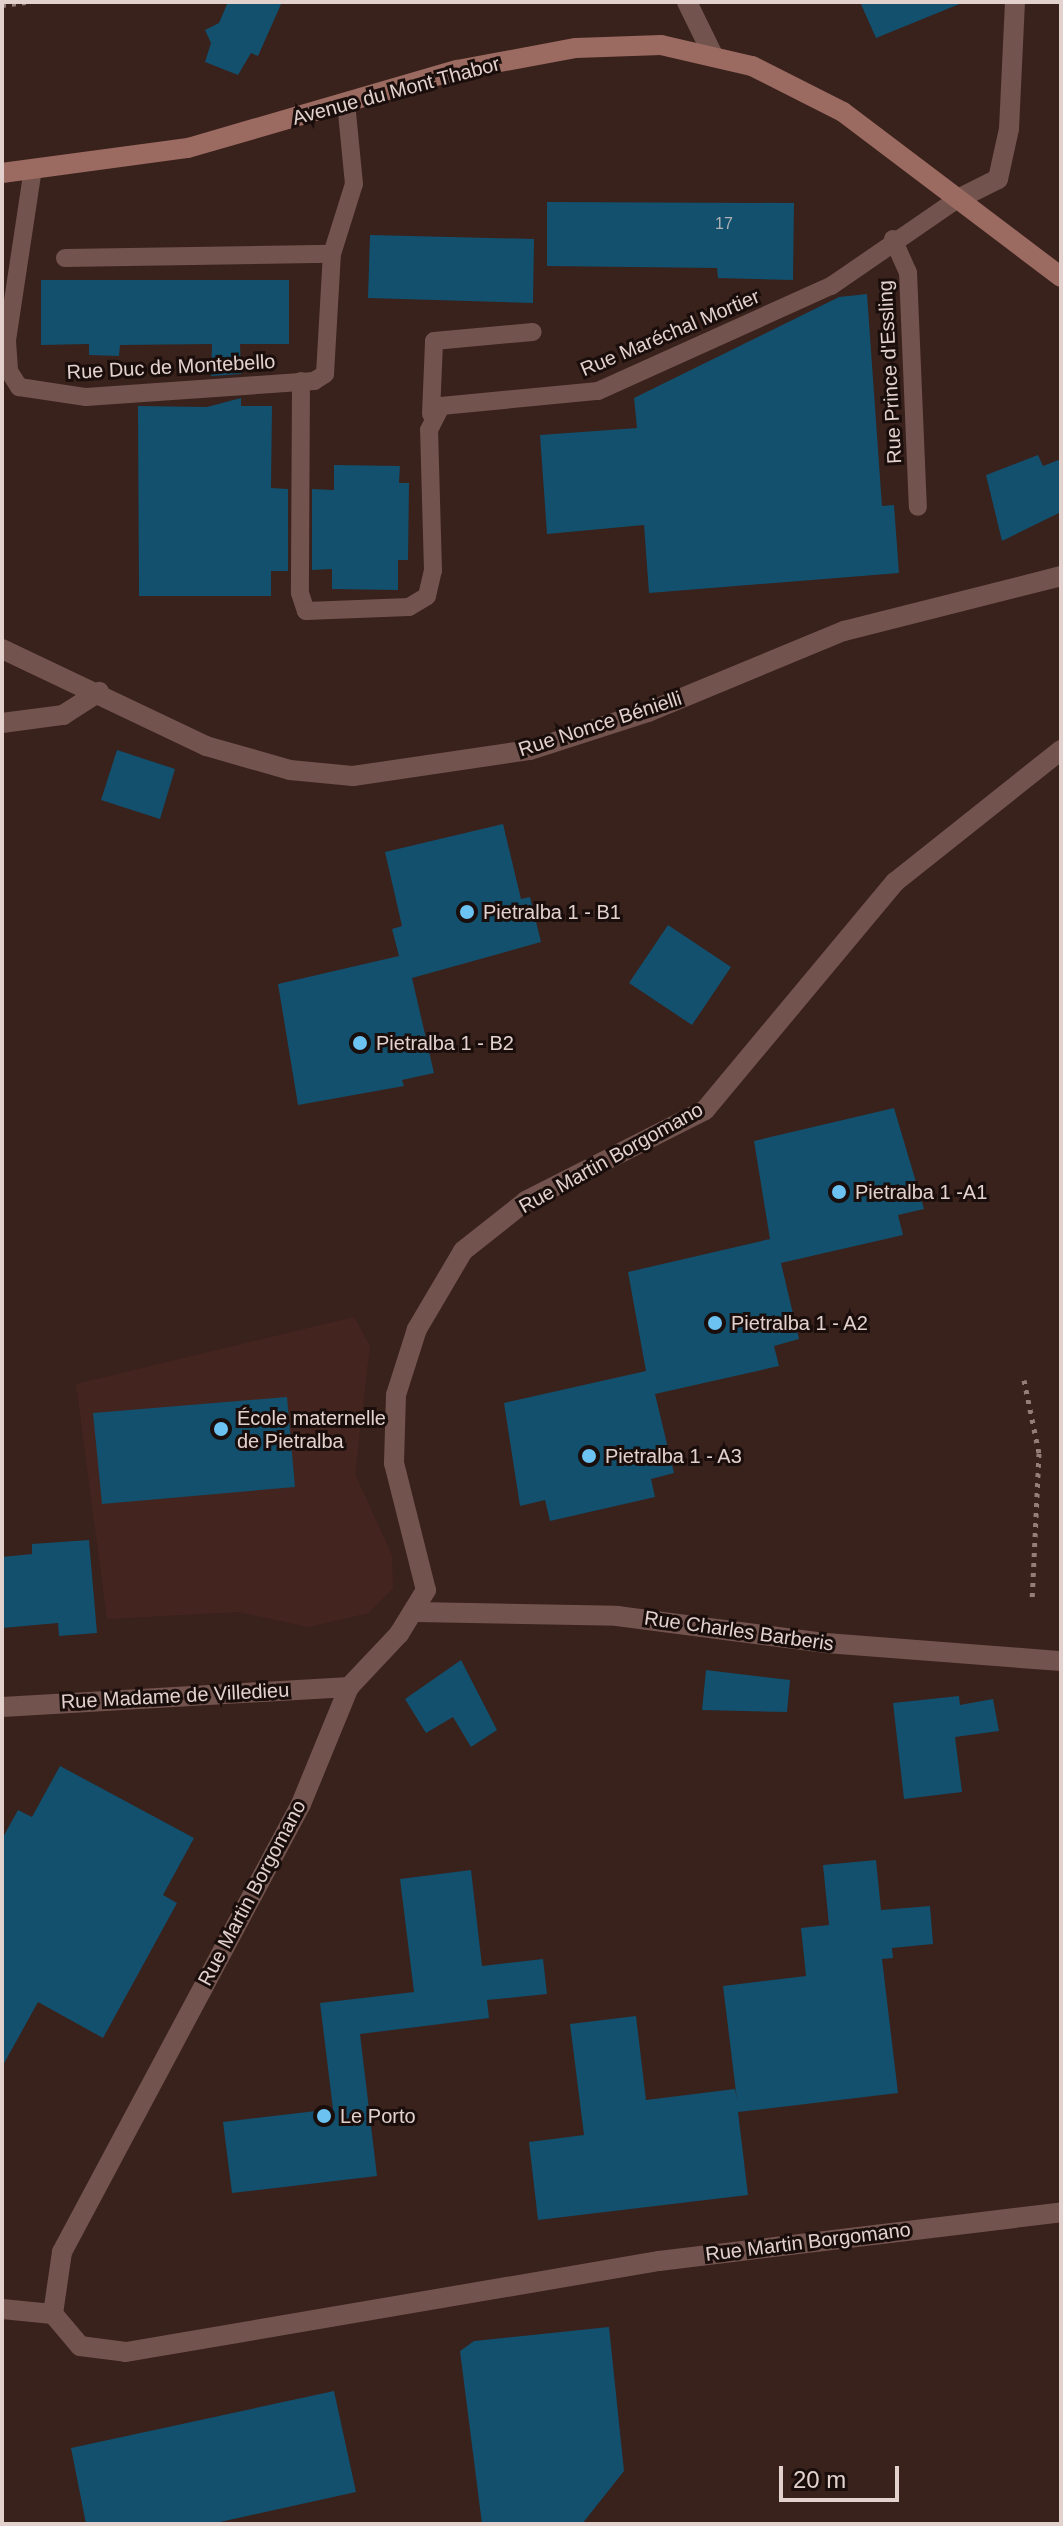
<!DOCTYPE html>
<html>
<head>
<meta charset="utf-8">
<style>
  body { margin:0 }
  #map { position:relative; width:1063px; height:2526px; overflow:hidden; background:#39211c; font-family:Arial,sans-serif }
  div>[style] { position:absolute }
  .built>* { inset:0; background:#44241e }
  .building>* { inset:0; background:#12506d }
  .path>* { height:5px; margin-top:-2.5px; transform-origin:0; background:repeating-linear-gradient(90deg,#937e7a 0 4px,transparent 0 10px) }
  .lane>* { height:18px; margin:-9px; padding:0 9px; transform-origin:9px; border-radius:9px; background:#72534d }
  .street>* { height:20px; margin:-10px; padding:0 10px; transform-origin:10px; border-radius:10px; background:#72534d }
  .secondary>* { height:20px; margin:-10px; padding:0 10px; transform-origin:10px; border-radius:10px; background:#9b6a60 }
  .dots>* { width:22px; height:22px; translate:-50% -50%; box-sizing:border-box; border:4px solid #190e0b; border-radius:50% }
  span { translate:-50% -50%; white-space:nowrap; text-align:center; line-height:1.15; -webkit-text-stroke:6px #190e0b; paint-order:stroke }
  .number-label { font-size:16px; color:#afb1b6 }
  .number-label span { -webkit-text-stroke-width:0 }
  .street-label { font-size:20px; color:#e3d1ce }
  .poi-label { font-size:20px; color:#e3d1ce }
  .left { translate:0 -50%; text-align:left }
  .frame { position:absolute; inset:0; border:4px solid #e3d1ce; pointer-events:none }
  .scale { position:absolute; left:779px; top:2466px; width:120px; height:36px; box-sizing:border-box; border:4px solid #e3d1ce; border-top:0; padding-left:10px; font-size:24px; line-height:28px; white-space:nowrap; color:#e3d1ce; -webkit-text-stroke:6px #190e0b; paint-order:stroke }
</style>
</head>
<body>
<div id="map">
  <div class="built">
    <div style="clip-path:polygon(354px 1317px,370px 1346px,355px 1474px,392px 1555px,393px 1588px,369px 1613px,308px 1627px,239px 1612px,107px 1619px,76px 1384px)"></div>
  </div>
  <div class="building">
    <div style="clip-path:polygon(228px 2px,282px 2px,258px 56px,251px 53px,238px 75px,205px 62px,211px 43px,205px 30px,219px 23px)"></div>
    <div style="clip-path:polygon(860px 2px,962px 2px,962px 3px,876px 38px)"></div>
    <div style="clip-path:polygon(547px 202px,794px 203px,793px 280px,718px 278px,717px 268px,547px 266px)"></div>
    <div style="clip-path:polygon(370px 235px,534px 239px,533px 303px,368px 298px)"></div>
    <div style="clip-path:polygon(41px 280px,289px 280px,289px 344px,240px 344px,241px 374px,211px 376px,212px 344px,120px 345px,119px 356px,89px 355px,89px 344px,41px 345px)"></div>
    <div style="clip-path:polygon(867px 294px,882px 506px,894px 505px,899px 573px,649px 593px,644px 525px,547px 534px,540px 435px,637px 428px,634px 398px,839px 297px)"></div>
    <div style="clip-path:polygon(241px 398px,241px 406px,272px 406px,271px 488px,288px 489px,288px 571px,271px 571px,271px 596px,139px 596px,138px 406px,207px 407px)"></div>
    <div style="clip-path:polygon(1038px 455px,1043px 466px,1061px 459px,1061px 512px,1002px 541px,986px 475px)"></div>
    <div style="clip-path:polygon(334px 465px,400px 466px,399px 483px,409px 483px,408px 560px,398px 560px,398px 590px,332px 589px,332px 569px,312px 570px,312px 489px,334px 490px)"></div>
    <div style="clip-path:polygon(117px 750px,175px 769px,160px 819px,101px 800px)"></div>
    <div style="clip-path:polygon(503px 824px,521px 899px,530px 897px,541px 942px,412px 978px,434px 1073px,402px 1080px,404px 1086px,298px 1105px,278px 984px,399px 956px,392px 929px,402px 926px,385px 852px)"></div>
    <div style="clip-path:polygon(668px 925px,731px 967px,692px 1025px,629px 983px)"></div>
    <div style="clip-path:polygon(894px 1108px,924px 1209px,898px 1215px,903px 1235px,781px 1263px,799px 1339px,774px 1346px,779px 1366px,655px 1394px,674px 1473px,651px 1479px,655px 1497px,550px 1521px,545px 1500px,520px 1506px,504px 1403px,646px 1371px,628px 1272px,770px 1239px,754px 1141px)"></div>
    <div style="clip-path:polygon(287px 1397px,295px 1487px,102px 1504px,93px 1413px)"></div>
    <div style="clip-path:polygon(89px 1540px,97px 1633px,59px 1636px,58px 1623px,2px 1628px,2px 1557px,32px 1554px,32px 1544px)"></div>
    <div style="clip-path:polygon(461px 1660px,497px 1730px,471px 1747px,453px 1717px,426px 1733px,405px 1699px)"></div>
    <div style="clip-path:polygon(706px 1670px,790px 1680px,787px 1712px,702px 1710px)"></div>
    <div style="clip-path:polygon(959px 1696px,960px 1705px,993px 1699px,999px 1731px,955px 1737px,962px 1792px,904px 1799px,893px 1703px)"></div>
    <div style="clip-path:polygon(60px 1766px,194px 1838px,163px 1895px,177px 1903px,103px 2038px,38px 2002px,2px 2067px,2px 1839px,18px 1810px,32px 1817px)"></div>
    <div style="clip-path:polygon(876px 1860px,881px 1910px,930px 1906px,933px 1944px,892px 1948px,893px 1958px,882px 1959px,898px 2093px,738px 2112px,748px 2195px,538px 2220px,529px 2142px,584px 2135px,570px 2024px,636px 2016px,646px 2100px,735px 2089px,737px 2100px,723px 1986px,806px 1976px,801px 1928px,829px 1925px,823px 1865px)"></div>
    <div style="clip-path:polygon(471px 1870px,482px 1966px,543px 1959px,547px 1994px,487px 2000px,489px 2018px,360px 2034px,377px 2176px,232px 2193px,223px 2122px,333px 2109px,320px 2003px,414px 1992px,400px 1879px)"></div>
    <div style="clip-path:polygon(609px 2327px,624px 2471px,582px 2524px,482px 2524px,460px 2351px,474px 2341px)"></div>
    <div style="clip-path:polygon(334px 2391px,356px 2492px,211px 2524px,86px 2524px,71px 2448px)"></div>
  </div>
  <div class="path">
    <div style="left:2px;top:5px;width:26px;rotate:-7deg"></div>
    <div style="left:1024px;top:1380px;width:75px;rotate:78.4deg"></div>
    <div style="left:1039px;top:1453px;width:146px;rotate:92.7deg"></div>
  </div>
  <div class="lane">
    <div style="left:32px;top:175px;width:168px;rotate:98.6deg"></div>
    <div style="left:7px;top:341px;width:30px;rotate:86deg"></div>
    <div style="left:9px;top:371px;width:19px;rotate:58deg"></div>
    <div style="left:19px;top:387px;width:68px;rotate:8.5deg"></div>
    <div style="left:86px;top:397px;width:229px;rotate:-4deg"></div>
    <div style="left:314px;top:381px;width:13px;rotate:-32deg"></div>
    <div style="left:325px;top:374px;width:120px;rotate:-86.7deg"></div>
    <div style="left:332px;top:254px;width:73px;rotate:-72.6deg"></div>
    <div style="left:354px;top:184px;width:82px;rotate:-95.6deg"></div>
    <div style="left:893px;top:239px;width:36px;rotate:66deg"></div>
    <div style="left:908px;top:272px;width:235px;rotate:87.6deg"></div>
    <div style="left:65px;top:258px;width:267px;rotate:-0.9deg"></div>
    <div style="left:301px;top:381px;width:212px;rotate:90.3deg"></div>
    <div style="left:300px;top:593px;width:19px;rotate:72deg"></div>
    <div style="left:306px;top:611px;width:103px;rotate:-2.2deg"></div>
    <div style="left:409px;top:607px;width:21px;rotate:-31deg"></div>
    <div style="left:427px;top:596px;width:26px;rotate:-77deg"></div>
    <div style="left:433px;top:571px;width:141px;rotate:-91.6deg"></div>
    <div style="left:429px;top:430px;width:27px;rotate:-63deg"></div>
    <div style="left:441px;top:406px;width:158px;rotate:-5.5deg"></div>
    <div style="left:598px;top:391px;width:256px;rotate:-24.3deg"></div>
    <div style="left:831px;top:286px;width:152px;rotate:-34.5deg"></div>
    <div style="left:431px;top:414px;width:73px;rotate:-87.6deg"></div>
    <div style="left:434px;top:341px;width:99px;rotate:-5.2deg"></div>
  </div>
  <div class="street">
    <div style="left:687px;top:2px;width:61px;rotate:63.9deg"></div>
    <div style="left:956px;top:200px;width:47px;rotate:-26.6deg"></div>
    <div style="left:998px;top:179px;width:51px;rotate:-77.6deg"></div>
    <div style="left:1009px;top:129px;width:127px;rotate:-87.3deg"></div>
    <div style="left:2px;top:649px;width:226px;rotate:25.4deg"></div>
    <div style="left:206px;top:746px;width:87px;rotate:15.9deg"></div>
    <div style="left:290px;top:770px;width:63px;rotate:5.4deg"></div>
    <div style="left:353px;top:776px;width:179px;rotate:-8.4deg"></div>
    <div style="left:530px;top:750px;width:124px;rotate:-17.9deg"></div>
    <div style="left:648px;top:712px;width:212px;rotate:-22.5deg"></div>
    <div style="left:844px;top:631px;width:224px;rotate:-14.2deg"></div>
    <div style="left:2px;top:723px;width:62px;rotate:-7.5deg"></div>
    <div style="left:63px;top:715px;width:43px;rotate:-32.6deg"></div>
    <div style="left:1061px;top:750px;width:212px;rotate:141.5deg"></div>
    <div style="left:895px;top:882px;width:297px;rotate:129.8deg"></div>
    <div style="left:705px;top:1110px;width:201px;rotate:153.1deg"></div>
    <div style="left:526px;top:1201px;width:80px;rotate:141.6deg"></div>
    <div style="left:463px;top:1251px;width:91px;rotate:120.5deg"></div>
    <div style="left:417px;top:1329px;width:69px;rotate:107.7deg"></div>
    <div style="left:396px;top:1395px;width:68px;rotate:91.7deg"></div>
    <div style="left:394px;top:1463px;width:131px;rotate:75.9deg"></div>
    <div style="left:426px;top:1590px;width:52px;rotate:121.5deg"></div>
    <div style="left:399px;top:1634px;width:73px;rotate:133.3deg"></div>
    <div style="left:349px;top:1687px;width:126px;rotate:112.3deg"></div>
    <div style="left:301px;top:1804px;width:508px;rotate:118.08deg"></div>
    <div style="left:62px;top:2252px;width:63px;rotate:98.3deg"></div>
    <div style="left:53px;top:2314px;width:42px;rotate:49.8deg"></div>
    <div style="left:80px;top:2346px;width:46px;rotate:7.4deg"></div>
    <div style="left:126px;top:2352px;width:541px;rotate:-9.69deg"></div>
    <div style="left:659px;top:2261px;width:405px;rotate:-6.9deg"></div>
    <div style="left:416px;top:1612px;width:201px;rotate:1.1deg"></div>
    <div style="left:617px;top:1616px;width:211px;rotate:7.4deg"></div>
    <div style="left:826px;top:1643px;width:236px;rotate:4.4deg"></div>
    <div style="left:2px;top:1707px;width:348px;rotate:-3.3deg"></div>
    <div style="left:2px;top:2309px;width:51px;rotate:5.6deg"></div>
  </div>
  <div class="secondary">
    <div style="left:2px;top:173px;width:188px;rotate:-7.7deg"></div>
    <div style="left:188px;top:148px;width:280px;rotate:-16.2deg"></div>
    <div style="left:457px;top:70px;width:121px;rotate:-10.5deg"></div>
    <div style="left:576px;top:48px;width:85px;rotate:-2deg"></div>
    <div style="left:661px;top:45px;width:93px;rotate:13deg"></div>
    <div style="left:752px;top:66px;width:102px;rotate:26.8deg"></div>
    <div style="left:843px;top:112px;width:273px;rotate:37.1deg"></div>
  </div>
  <div class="dots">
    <div style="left:467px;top:912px;background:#6cc3f2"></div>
    <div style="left:360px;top:1043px;background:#6cc3f2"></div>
    <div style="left:839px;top:1192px;background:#6cc3f2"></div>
    <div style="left:715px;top:1323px;background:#6cc3f2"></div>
    <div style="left:221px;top:1429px;background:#6cc3f2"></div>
    <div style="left:589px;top:1456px;background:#6cc3f2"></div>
    <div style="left:324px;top:2116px;background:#6cc3f2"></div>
  </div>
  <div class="number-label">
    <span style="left:724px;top:224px">17</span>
  </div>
  <div class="street-label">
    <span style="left:396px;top:91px;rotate:-15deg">Avenue du Mont Thabor</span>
    <span style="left:670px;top:333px;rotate:-23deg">Rue Maréchal Mortier</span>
    <span style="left:171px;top:367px;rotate:-3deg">Rue Duc de Montebello</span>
    <span style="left:890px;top:372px;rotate:-93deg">Rue Prince d'Essling</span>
    <span style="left:600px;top:724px;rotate:-18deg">Rue Nonce Bénielli</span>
    <span style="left:611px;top:1158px;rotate:-29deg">Rue Martin Borgomano</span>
    <span style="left:739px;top:1631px;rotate:8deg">Rue Charles Barberis</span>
    <span style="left:175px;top:1696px;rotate:-3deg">Rue Madame de Villedieu</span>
    <span style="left:252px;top:1893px;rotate:-62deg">Rue Martin Borgomano</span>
    <span style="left:808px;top:2242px;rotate:-7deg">Rue Martin Borgomano</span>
  </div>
  <div class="poi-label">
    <span class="left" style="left:483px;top:912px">Pietralba 1 - B1</span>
    <span class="left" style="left:376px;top:1043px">Pietralba 1 - B2</span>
    <span class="left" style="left:855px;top:1192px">Pietralba 1 -A1</span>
    <span class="left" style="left:731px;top:1323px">Pietralba 1 - A2</span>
    <span class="left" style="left:237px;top:1430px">École maternelle<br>de Pietralba</span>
    <span class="left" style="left:605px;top:1456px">Pietralba 1 - A3</span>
    <span class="left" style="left:340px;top:2116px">Le Porto</span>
  </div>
  <div class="frame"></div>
  <div class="scale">20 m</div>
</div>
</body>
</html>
